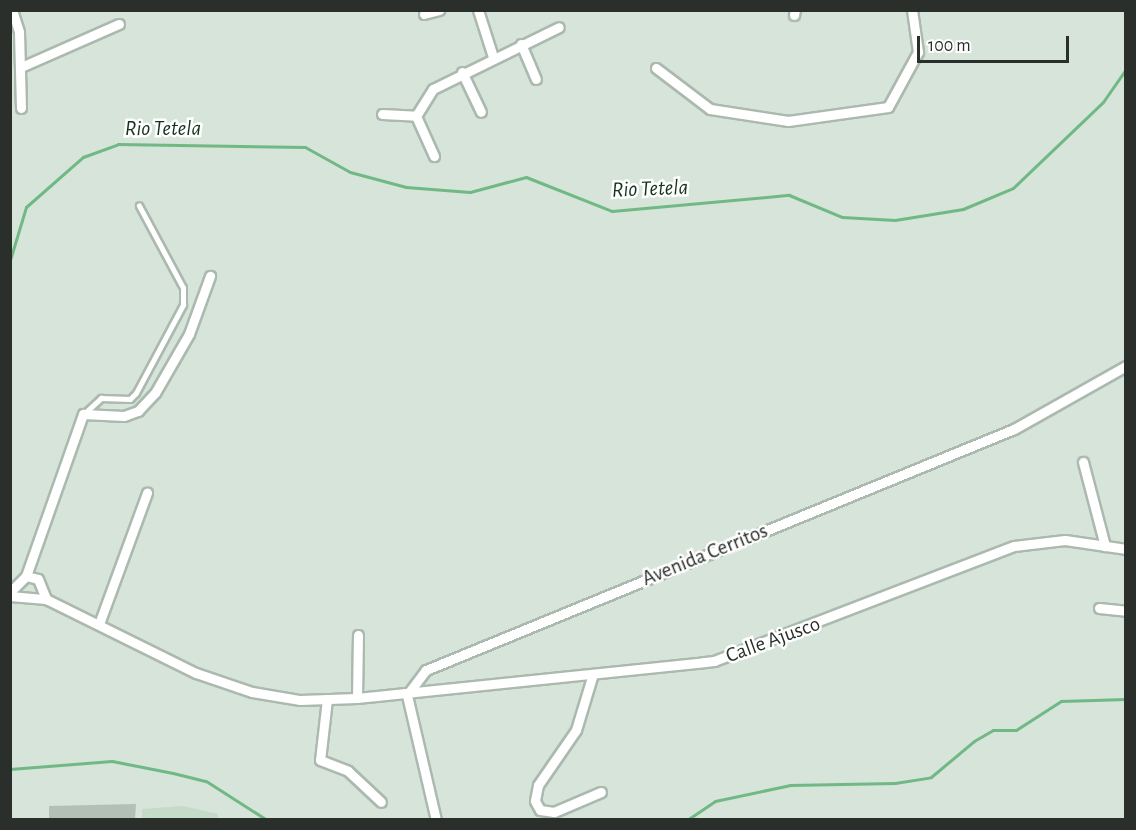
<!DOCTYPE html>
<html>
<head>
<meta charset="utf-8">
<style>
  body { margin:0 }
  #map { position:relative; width:1136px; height:830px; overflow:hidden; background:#d6e4d9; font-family:"Alegreya Sans",sans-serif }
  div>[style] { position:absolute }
  .built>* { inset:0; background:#c5dbca }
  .stream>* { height:3px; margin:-1.5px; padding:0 1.5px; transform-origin:1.5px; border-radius:1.5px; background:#70b985 }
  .building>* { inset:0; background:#b2c0b5 }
  .roads { filter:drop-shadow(2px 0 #abb9ae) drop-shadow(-2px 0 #abb9ae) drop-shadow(0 2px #abb9ae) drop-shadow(0 -2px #abb9ae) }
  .lane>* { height:4.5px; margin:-2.25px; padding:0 2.25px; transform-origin:2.25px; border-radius:2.25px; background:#fff }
  .street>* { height:9px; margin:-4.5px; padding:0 4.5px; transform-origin:4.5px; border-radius:4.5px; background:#fff }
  span { translate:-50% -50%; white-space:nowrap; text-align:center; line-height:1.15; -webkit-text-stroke:5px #fff; paint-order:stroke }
  .street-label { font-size:21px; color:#2a2f2b }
  .water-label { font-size:22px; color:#14331e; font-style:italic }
  .frame { position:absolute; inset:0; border:12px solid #2a2f2b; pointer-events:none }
  .scale { position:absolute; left:917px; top:36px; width:152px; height:27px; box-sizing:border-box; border:3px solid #2a2f2b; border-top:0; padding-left:8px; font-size:18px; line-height:21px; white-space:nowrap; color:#2a2f2b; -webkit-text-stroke:4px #fff; paint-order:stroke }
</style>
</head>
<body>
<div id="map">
  <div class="built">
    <div style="clip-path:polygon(183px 806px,218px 814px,218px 819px,142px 819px,142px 809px)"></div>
  </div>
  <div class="stream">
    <div style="left:10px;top:260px;width:55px;rotate:-73.2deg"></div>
    <div style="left:26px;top:207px;width:76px;rotate:-41.3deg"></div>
    <div style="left:83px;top:157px;width:37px;rotate:-20deg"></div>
    <div style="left:118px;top:144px;width:187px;rotate:0.9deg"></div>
    <div style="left:305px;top:147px;width:51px;rotate:29.1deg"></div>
    <div style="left:350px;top:172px;width:58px;rotate:15deg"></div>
    <div style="left:406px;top:187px;width:64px;rotate:4.5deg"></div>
    <div style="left:470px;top:192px;width:58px;rotate:-15deg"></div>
    <div style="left:526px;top:177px;width:92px;rotate:21.6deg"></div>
    <div style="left:612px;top:211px;width:178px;rotate:-5.2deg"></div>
    <div style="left:789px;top:195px;width:57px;rotate:22.5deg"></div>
    <div style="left:842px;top:217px;width:53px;rotate:3.2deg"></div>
    <div style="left:895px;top:220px;width:69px;rotate:-9.2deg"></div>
    <div style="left:963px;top:209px;width:54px;rotate:-22.8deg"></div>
    <div style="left:1013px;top:188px;width:124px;rotate:-43.7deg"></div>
    <div style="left:1103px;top:102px;width:40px;rotate:-55.1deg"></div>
    <div style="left:10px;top:769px;width:102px;rotate:-4.5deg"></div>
    <div style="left:112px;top:761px;width:62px;rotate:11.1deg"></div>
    <div style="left:173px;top:773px;width:34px;rotate:14deg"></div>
    <div style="left:206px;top:781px;width:72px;rotate:32.6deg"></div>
    <div style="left:687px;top:820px;width:34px;rotate:-34deg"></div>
    <div style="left:715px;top:801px;width:77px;rotate:-12deg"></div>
    <div style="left:790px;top:785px;width:105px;rotate:-1.1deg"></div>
    <div style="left:895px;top:783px;width:36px;rotate:-9deg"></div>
    <div style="left:931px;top:777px;width:56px;rotate:-39.9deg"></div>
    <div style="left:974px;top:741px;width:22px;rotate:-30deg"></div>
    <div style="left:993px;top:730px;width:23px"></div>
    <div style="left:1016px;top:730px;width:54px;rotate:-32.8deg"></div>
    <div style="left:1061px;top:701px;width:65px;rotate:-1.8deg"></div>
  </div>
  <div class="building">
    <div style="clip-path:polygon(136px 804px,135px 819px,49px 819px,49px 806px)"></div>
  </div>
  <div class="roads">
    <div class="lane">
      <div style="left:85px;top:413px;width:22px;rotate:-43deg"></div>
      <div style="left:101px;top:398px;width:29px;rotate:2deg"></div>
      <div style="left:130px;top:399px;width:8px;rotate:-45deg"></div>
      <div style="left:136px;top:393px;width:100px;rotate:-61.9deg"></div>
      <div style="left:183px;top:305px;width:17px;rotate:-90deg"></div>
      <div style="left:183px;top:288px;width:93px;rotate:-118.2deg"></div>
    </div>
    <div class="street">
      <div style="left:12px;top:10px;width:23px;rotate:72deg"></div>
      <div style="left:19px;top:32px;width:76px;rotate:88.5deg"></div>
      <div style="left:478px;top:10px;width:49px;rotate:72.3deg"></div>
      <div style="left:424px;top:14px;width:16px;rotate:-15deg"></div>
      <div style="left:794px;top:15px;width:5px;rotate:-79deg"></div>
      <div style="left:521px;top:44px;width:38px;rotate:67deg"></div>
      <div style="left:21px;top:67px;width:107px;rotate:-23.7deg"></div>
      <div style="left:656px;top:68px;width:68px;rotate:37.2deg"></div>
      <div style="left:710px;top:109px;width:79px;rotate:8.7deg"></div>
      <div style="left:788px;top:121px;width:101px;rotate:-8deg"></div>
      <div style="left:888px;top:107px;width:63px;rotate:-61.4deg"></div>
      <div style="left:918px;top:52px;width:42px;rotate:-98.1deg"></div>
      <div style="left:462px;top:72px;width:44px;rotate:64.6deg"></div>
      <div style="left:382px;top:114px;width:34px;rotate:3deg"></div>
      <div style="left:416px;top:116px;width:32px;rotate:-58deg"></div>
      <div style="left:433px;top:89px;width:140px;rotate:-26.2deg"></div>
      <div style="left:416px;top:116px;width:44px;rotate:65.8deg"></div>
      <div style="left:1083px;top:462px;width:87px;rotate:75.3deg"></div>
      <div style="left:26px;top:576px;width:172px;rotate:-70.6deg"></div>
      <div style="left:83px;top:414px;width:41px;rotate:2.8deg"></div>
      <div style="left:124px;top:416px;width:15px;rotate:-20deg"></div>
      <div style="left:138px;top:411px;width:25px;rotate:-47deg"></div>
      <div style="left:155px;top:393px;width:68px;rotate:-60deg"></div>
      <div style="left:189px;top:334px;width:62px;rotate:-70.1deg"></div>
      <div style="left:10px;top:592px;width:23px;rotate:-45deg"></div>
      <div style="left:26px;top:576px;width:12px;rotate:14deg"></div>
      <div style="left:38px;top:579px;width:22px;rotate:68deg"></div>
      <div style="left:10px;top:596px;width:36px;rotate:5deg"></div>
      <div style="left:46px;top:599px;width:167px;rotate:26.3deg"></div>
      <div style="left:196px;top:673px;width:59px;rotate:18.7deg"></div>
      <div style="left:252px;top:692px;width:49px;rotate:9.5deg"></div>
      <div style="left:300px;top:700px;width:57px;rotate:-2deg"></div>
      <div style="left:357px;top:698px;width:359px;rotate:-5.9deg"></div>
      <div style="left:714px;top:661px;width:321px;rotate:-21deg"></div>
      <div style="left:1014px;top:546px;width:51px;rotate:-6.7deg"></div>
      <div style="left:1065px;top:540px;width:62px;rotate:8.4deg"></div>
      <div style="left:1099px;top:608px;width:27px;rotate:6deg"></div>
      <div style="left:99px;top:624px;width:140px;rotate:-69.9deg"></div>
      <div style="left:592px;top:677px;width:55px;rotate:106.8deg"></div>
      <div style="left:576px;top:730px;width:67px;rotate:124.6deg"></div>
      <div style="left:538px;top:785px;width:16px;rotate:101deg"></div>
      <div style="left:535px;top:801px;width:10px;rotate:61deg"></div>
      <div style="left:540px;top:810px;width:14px;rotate:8deg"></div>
      <div style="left:554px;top:812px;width:51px;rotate:-23.1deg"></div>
      <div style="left:357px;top:698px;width:63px;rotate:-89.1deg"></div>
      <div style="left:327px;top:699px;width:61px;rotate:96.5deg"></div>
      <div style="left:320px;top:760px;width:30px;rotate:21deg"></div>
      <div style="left:348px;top:771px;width:45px;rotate:43.2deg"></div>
      <div style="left:436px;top:820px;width:128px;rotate:-103.1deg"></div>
      <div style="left:407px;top:695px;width:31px;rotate:-53deg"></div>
      <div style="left:426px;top:670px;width:635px;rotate:-22.29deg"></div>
      <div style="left:1014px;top:429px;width:129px;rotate:-29.4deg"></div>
    </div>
  </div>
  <div class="street-label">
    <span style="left:705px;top:555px;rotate:-22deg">Avenida Cerritos</span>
    <span style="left:773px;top:640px;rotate:-20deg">Calle Ajusco</span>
  </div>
  <div class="water-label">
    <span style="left:163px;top:129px">Rio Tetela</span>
    <span style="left:650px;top:189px;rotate:-2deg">Rio Tetela</span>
  </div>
  <div class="frame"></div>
  <div class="scale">100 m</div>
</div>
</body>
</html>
